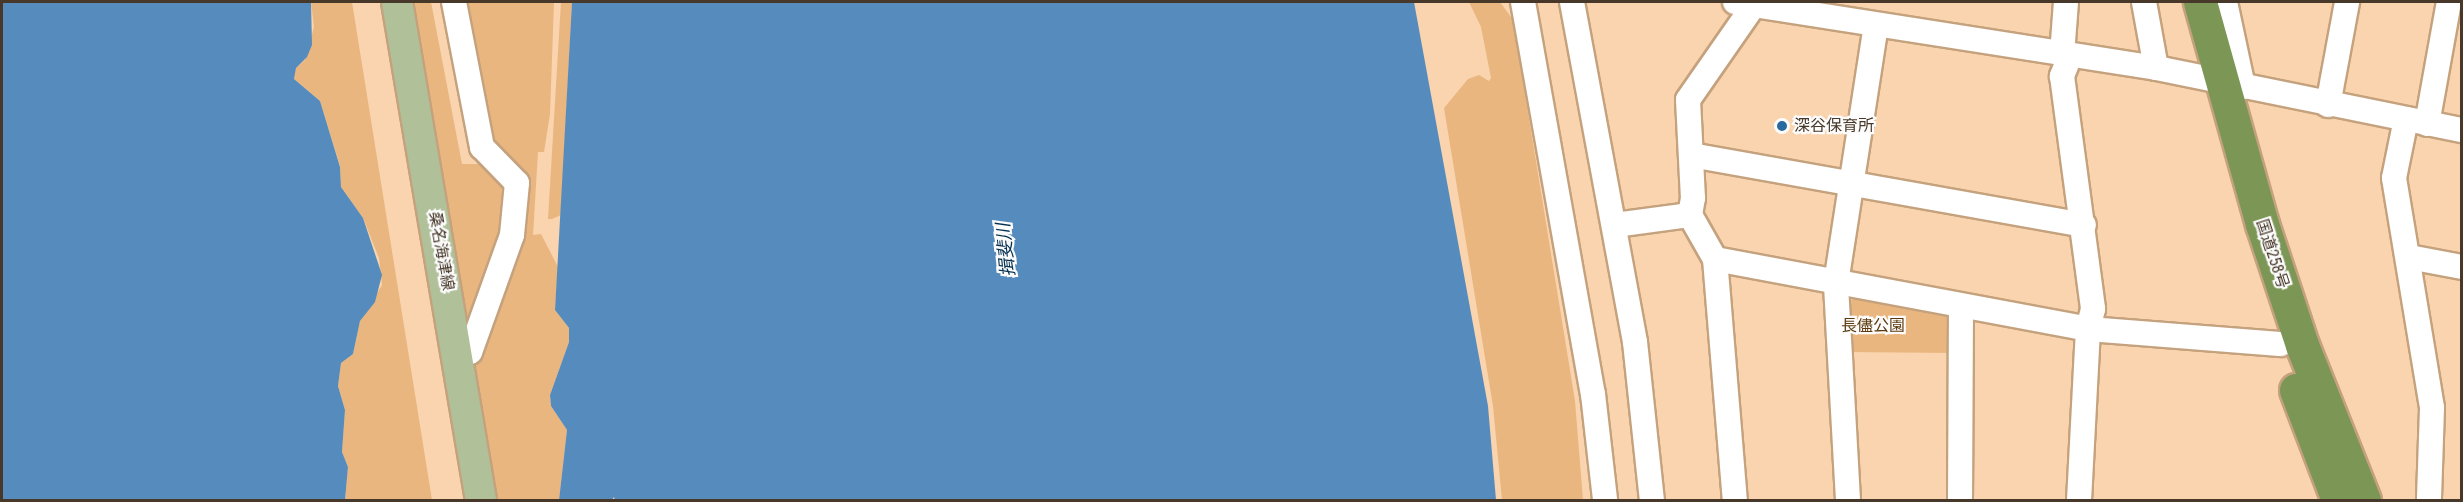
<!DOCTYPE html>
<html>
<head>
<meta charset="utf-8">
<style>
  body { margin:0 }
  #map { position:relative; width:2463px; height:502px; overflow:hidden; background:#f9d4ae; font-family:"Roboto Condensed","Noto Sans JP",sans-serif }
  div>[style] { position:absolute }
  .green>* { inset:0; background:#eab67f }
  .water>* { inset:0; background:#558cbd }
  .roads { filter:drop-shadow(2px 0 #c5a27e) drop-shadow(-2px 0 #c5a27e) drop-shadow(0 2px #c5a27e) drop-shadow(0 -2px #c5a27e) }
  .minor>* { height:24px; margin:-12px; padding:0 12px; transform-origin:12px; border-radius:12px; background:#fff }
  .major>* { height:30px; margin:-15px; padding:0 15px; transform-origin:15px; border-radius:15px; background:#b0c099 }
  .highway>* { height:33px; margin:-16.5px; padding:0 16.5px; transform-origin:16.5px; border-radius:16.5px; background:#7b9655 }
  .dots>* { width:16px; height:16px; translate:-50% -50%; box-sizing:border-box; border:3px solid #fcfcfc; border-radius:50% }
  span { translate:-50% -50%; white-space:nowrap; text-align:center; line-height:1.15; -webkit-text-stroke:4.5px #fcfcfc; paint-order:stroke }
  .poi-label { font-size:16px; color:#473829 }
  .left { translate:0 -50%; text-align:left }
  .street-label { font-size:16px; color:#473829 }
  .park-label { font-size:16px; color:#5d3a0d }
  .water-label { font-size:18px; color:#043051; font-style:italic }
  .frame { position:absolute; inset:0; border:3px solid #473829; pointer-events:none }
</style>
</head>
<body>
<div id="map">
  <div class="green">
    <div style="clip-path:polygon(311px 2px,352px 2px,432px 500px,345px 500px,348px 467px,342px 452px,345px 410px,338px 386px,341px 363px,353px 354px,360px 321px,382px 285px,379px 258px,363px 218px,341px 187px,340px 166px,320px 101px,294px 79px,296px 68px,305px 60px,314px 27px)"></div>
    <div style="clip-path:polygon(406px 2px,431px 2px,462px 164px,479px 164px,489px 148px,459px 2px,554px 2px,550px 114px,544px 152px,538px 152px,533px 235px,541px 234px,558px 267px,555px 310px,569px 328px,569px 342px,550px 395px,551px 406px,567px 430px,559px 500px,495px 500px)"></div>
    <div style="clip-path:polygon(561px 2px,572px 2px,561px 215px,552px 219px,548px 219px)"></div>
    <div style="clip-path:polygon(1469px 2px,1500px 2px,1513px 20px,1575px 401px,1583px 500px,1502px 500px,1493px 406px,1444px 108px,1468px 79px,1479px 75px,1489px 81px,1491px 78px,1481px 27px)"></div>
    <div style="clip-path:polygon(1856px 297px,1944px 313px,1954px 322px,1953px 353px,1847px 352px,1844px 305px)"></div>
  </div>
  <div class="water">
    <div style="clip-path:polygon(2px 2px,311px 2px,312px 45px,307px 57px,296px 68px,294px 79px,320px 101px,340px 167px,341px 187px,363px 218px,382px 275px,375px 302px,360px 321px,353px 354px,341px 363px,338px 386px,345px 410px,342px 452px,348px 467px,345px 500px,2px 500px)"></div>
    <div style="clip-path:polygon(572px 2px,1414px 2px,1488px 406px,1496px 500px,615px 500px,614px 497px,612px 500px,559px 500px,567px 430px,551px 406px,550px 395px,569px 342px,569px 328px,555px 310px)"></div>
  </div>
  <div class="roads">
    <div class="minor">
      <div style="left:454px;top:2px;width:148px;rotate:79.1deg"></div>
      <div style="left:482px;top:147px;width:50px;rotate:45.8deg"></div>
      <div style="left:517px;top:183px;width:52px;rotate:95.5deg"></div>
      <div style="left:512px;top:235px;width:124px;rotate:109.7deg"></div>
      <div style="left:470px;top:352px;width:12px;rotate:160deg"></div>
      <div style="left:1523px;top:2px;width:398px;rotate:79.9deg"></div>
      <div style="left:1593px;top:394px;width:107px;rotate:83.5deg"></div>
      <div style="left:1572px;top:2px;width:346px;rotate:79.5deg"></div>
      <div style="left:1635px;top:342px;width:159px;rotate:83.9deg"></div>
      <div style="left:1735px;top:2px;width:426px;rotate:8.9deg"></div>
      <div style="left:2156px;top:68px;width:312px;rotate:11.5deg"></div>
      <div style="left:1756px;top:2px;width:119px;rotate:124.8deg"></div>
      <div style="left:1688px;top:100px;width:98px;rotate:87.1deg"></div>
      <div style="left:1693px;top:198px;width:17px;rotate:100deg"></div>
      <div style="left:1690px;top:215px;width:51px;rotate:60.4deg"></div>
      <div style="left:1715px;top:259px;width:380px;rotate:10.6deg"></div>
      <div style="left:2088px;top:329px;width:193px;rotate:4.5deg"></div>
      <div style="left:2144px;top:2px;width:67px;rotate:79.7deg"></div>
      <div style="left:2225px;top:2px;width:87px;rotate:78deg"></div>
      <div style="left:2062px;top:55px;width:53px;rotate:-85.7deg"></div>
      <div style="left:2070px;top:56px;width:22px;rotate:112deg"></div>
      <div style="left:2062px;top:76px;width:235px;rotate:82.4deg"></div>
      <div style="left:2093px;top:309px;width:21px;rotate:104deg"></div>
      <div style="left:2088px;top:329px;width:171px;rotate:93deg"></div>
      <div style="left:2328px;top:105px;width:105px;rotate:-79.5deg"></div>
      <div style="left:2406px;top:119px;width:60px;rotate:101.5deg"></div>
      <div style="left:2394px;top:178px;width:233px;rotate:80.6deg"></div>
      <div style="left:2432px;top:408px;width:92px;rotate:91.9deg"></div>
      <div style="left:2427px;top:124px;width:124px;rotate:-79.8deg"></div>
      <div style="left:1691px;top:155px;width:399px;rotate:10.1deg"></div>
      <div style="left:1615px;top:225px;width:76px;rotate:-7.6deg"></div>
      <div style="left:2409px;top:257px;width:54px;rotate:10.7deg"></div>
      <div style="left:1715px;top:259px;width:242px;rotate:85.3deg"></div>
      <div style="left:1848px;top:500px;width:217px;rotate:-93.2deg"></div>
      <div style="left:1836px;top:283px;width:260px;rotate:-81.2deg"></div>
      <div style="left:1960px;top:500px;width:193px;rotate:-89.7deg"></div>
    </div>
    <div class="major">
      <div style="left:397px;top:2px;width:505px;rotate:80.43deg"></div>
    </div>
    <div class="highway">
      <div style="left:2200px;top:2px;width:230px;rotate:74.4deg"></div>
      <div style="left:2262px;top:224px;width:127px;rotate:71.7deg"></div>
      <div style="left:2302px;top:345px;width:167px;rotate:68.2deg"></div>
      <div style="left:2296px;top:390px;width:118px;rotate:69.1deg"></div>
    </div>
  </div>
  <div class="dots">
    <div style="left:1782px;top:126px;background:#28699f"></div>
  </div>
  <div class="poi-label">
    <span class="left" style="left:1794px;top:126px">深谷保育所</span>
  </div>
  <div class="street-label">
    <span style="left:441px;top:251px;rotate:80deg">桑名海津線</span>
    <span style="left:2272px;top:254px;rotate:72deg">国道258号</span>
  </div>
  <div class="park-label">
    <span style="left:1873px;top:326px">長儘公園</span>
  </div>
  <div class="water-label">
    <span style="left:1006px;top:250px;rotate:-96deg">揖斐川</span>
  </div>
  <div class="frame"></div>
</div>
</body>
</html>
